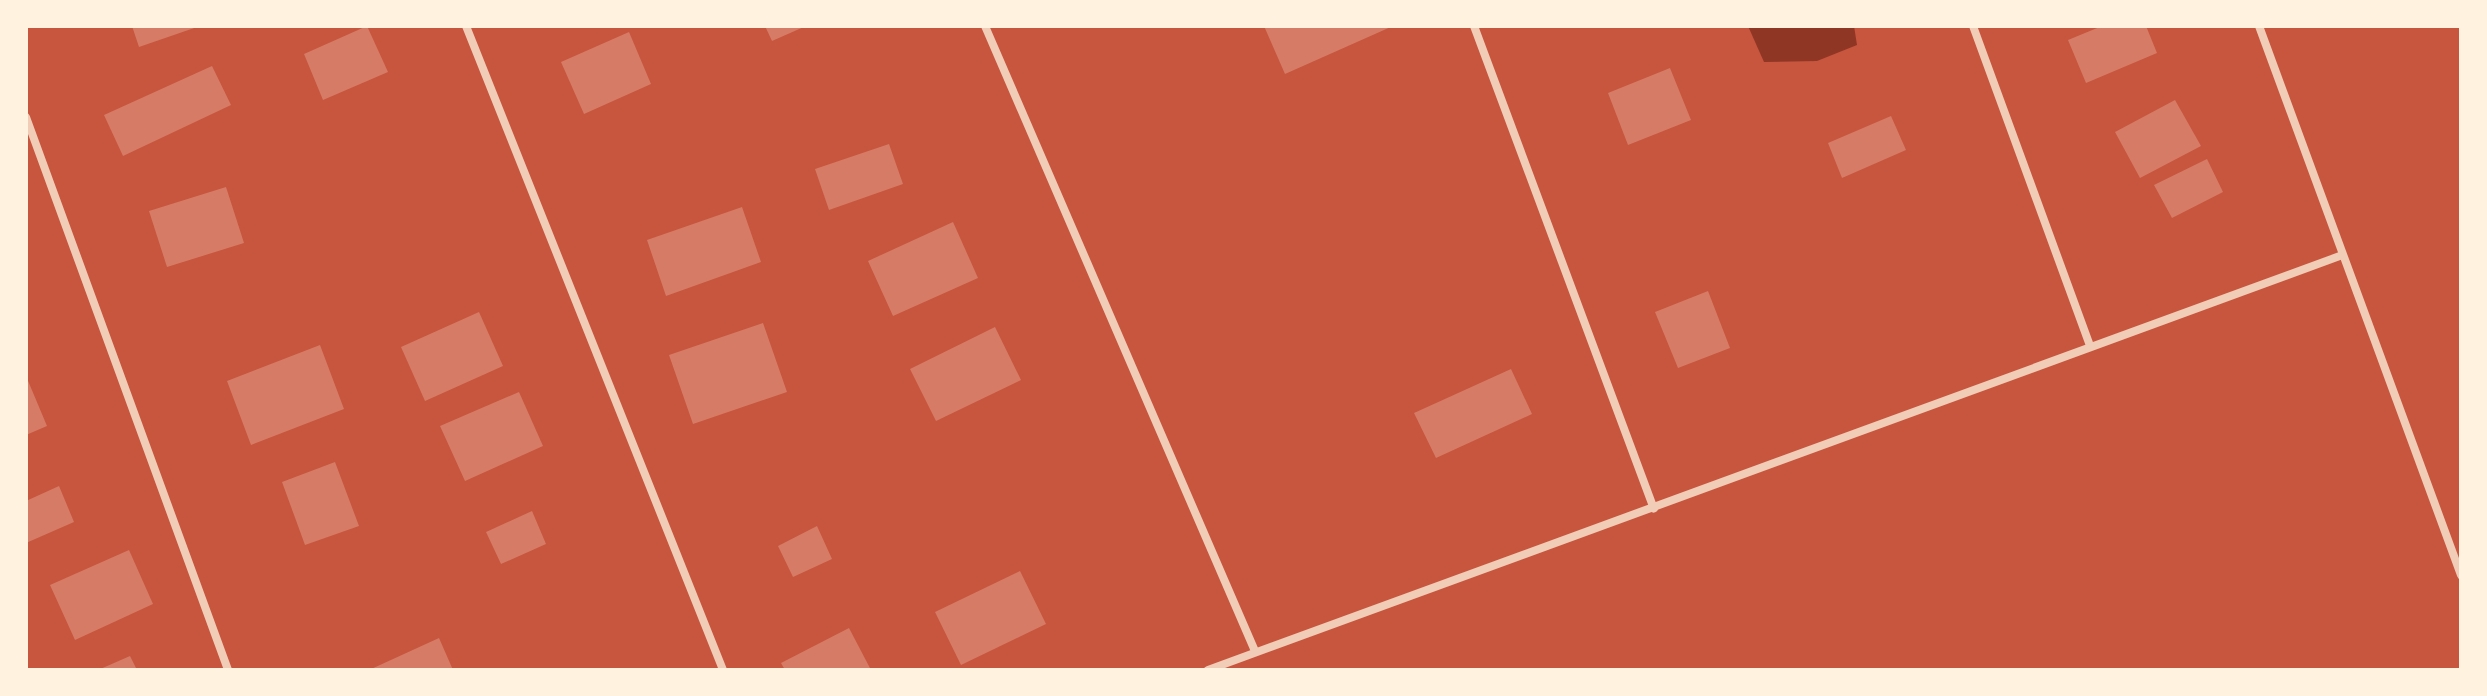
<!DOCTYPE html>
<html>
<head>
<meta charset="utf-8">
<style>
  body { margin:0 }
  #map { position:relative; width:2487px; height:696px; overflow:hidden; background:#c8553d; font-family:Barlow,sans-serif }
  div>[style] { position:absolute }
  .water>* { inset:0; background:#8f3625 }
  .building>* { inset:0; background:#d67c66 }
  .minor>* { height:8px; margin:-4px; padding:0 4px; transform-origin:4px; border-radius:4px; background:#f1ccb7 }
  span { translate:-50% -50%; white-space:nowrap; text-align:center; line-height:1.15; -webkit-text-stroke:6px #fff3e0; paint-order:stroke }
  .frame { position:absolute; inset:0; border:28px solid #fff3e0; pointer-events:none }
</style>
</head>
<body>
<div id="map">
  <div class="water">
    <div style="clip-path:polygon(1748px 26px,1854px 26px,1857px 45px,1817px 61px,1764px 62px)"></div>
  </div>
  <div class="building">
    <div style="clip-path:polygon(132px 26px,200px 26px,139px 47px)"></div>
    <div style="clip-path:polygon(367px 26px,388px 72px,323px 100px,304px 54px)"></div>
    <div style="clip-path:polygon(765px 26px,806px 26px,772px 41px)"></div>
    <div style="clip-path:polygon(1264px 26px,1393px 26px,1285px 74px)"></div>
    <div style="clip-path:polygon(2102px 26px,2146px 26px,2157px 53px,2086px 83px,2068px 40px)"></div>
    <div style="clip-path:polygon(629px 32px,651px 84px,584px 114px,561px 62px)"></div>
    <div style="clip-path:polygon(212px 66px,231px 105px,123px 156px,104px 115px)"></div>
    <div style="clip-path:polygon(1670px 68px,1691px 120px,1628px 145px,1608px 93px)"></div>
    <div style="clip-path:polygon(2175px 100px,2201px 146px,2140px 178px,2115px 132px)"></div>
    <div style="clip-path:polygon(1891px 116px,1906px 150px,1842px 178px,1828px 143px)"></div>
    <div style="clip-path:polygon(889px 144px,903px 184px,829px 210px,815px 169px)"></div>
    <div style="clip-path:polygon(2207px 159px,2223px 192px,2172px 218px,2154px 185px)"></div>
    <div style="clip-path:polygon(226px 187px,244px 243px,167px 267px,149px 211px)"></div>
    <div style="clip-path:polygon(742px 207px,761px 262px,666px 296px,647px 240px)"></div>
    <div style="clip-path:polygon(953px 222px,978px 278px,893px 316px,868px 261px)"></div>
    <div style="clip-path:polygon(1708px 291px,1730px 348px,1678px 368px,1655px 312px)"></div>
    <div style="clip-path:polygon(479px 312px,503px 366px,425px 401px,401px 347px)"></div>
    <div style="clip-path:polygon(763px 323px,787px 392px,693px 424px,669px 355px)"></div>
    <div style="clip-path:polygon(995px 327px,1021px 380px,936px 421px,910px 369px)"></div>
    <div style="clip-path:polygon(320px 345px,344px 409px,251px 445px,227px 381px)"></div>
    <div style="clip-path:polygon(1511px 369px,1532px 414px,1436px 458px,1414px 413px)"></div>
    <div style="clip-path:polygon(26px 376px,47px 426px,26px 435px)"></div>
    <div style="clip-path:polygon(519px 392px,543px 446px,465px 481px,440px 426px)"></div>
    <div style="clip-path:polygon(335px 462px,359px 526px,305px 545px,282px 482px)"></div>
    <div style="clip-path:polygon(59px 486px,74px 522px,26px 543px,26px 501px)"></div>
    <div style="clip-path:polygon(532px 511px,546px 544px,501px 564px,486px 532px)"></div>
    <div style="clip-path:polygon(817px 526px,832px 559px,793px 577px,778px 546px)"></div>
    <div style="clip-path:polygon(129px 550px,153px 604px,75px 640px,50px 585px)"></div>
    <div style="clip-path:polygon(1020px 571px,1046px 624px,961px 665px,935px 612px)"></div>
    <div style="clip-path:polygon(849px 628px,871px 670px,785px 670px,781px 663px)"></div>
    <div style="clip-path:polygon(439px 638px,453px 670px,369px 670px)"></div>
    <div style="clip-path:polygon(130px 656px,137px 670px,98px 670px)"></div>
  </div>
  <div class="minor">
    <div style="left:466px;top:26px;width:693px;rotate:68.24deg"></div>
    <div style="left:985px;top:26px;width:681px;rotate:66.64deg"></div>
    <div style="left:1474px;top:26px;width:515px;rotate:69.56deg"></div>
    <div style="left:1973px;top:26px;width:338px;rotate:69.9deg"></div>
    <div style="left:2259px;top:26px;width:585px;rotate:69.8deg"></div>
    <div style="left:26px;top:117px;width:589px;rotate:69.93deg"></div>
    <div style="left:1208px;top:670px;width:1205px;rotate:-20.09deg"></div>
  </div>
  <div class="frame"></div>
</div>
</body>
</html>
